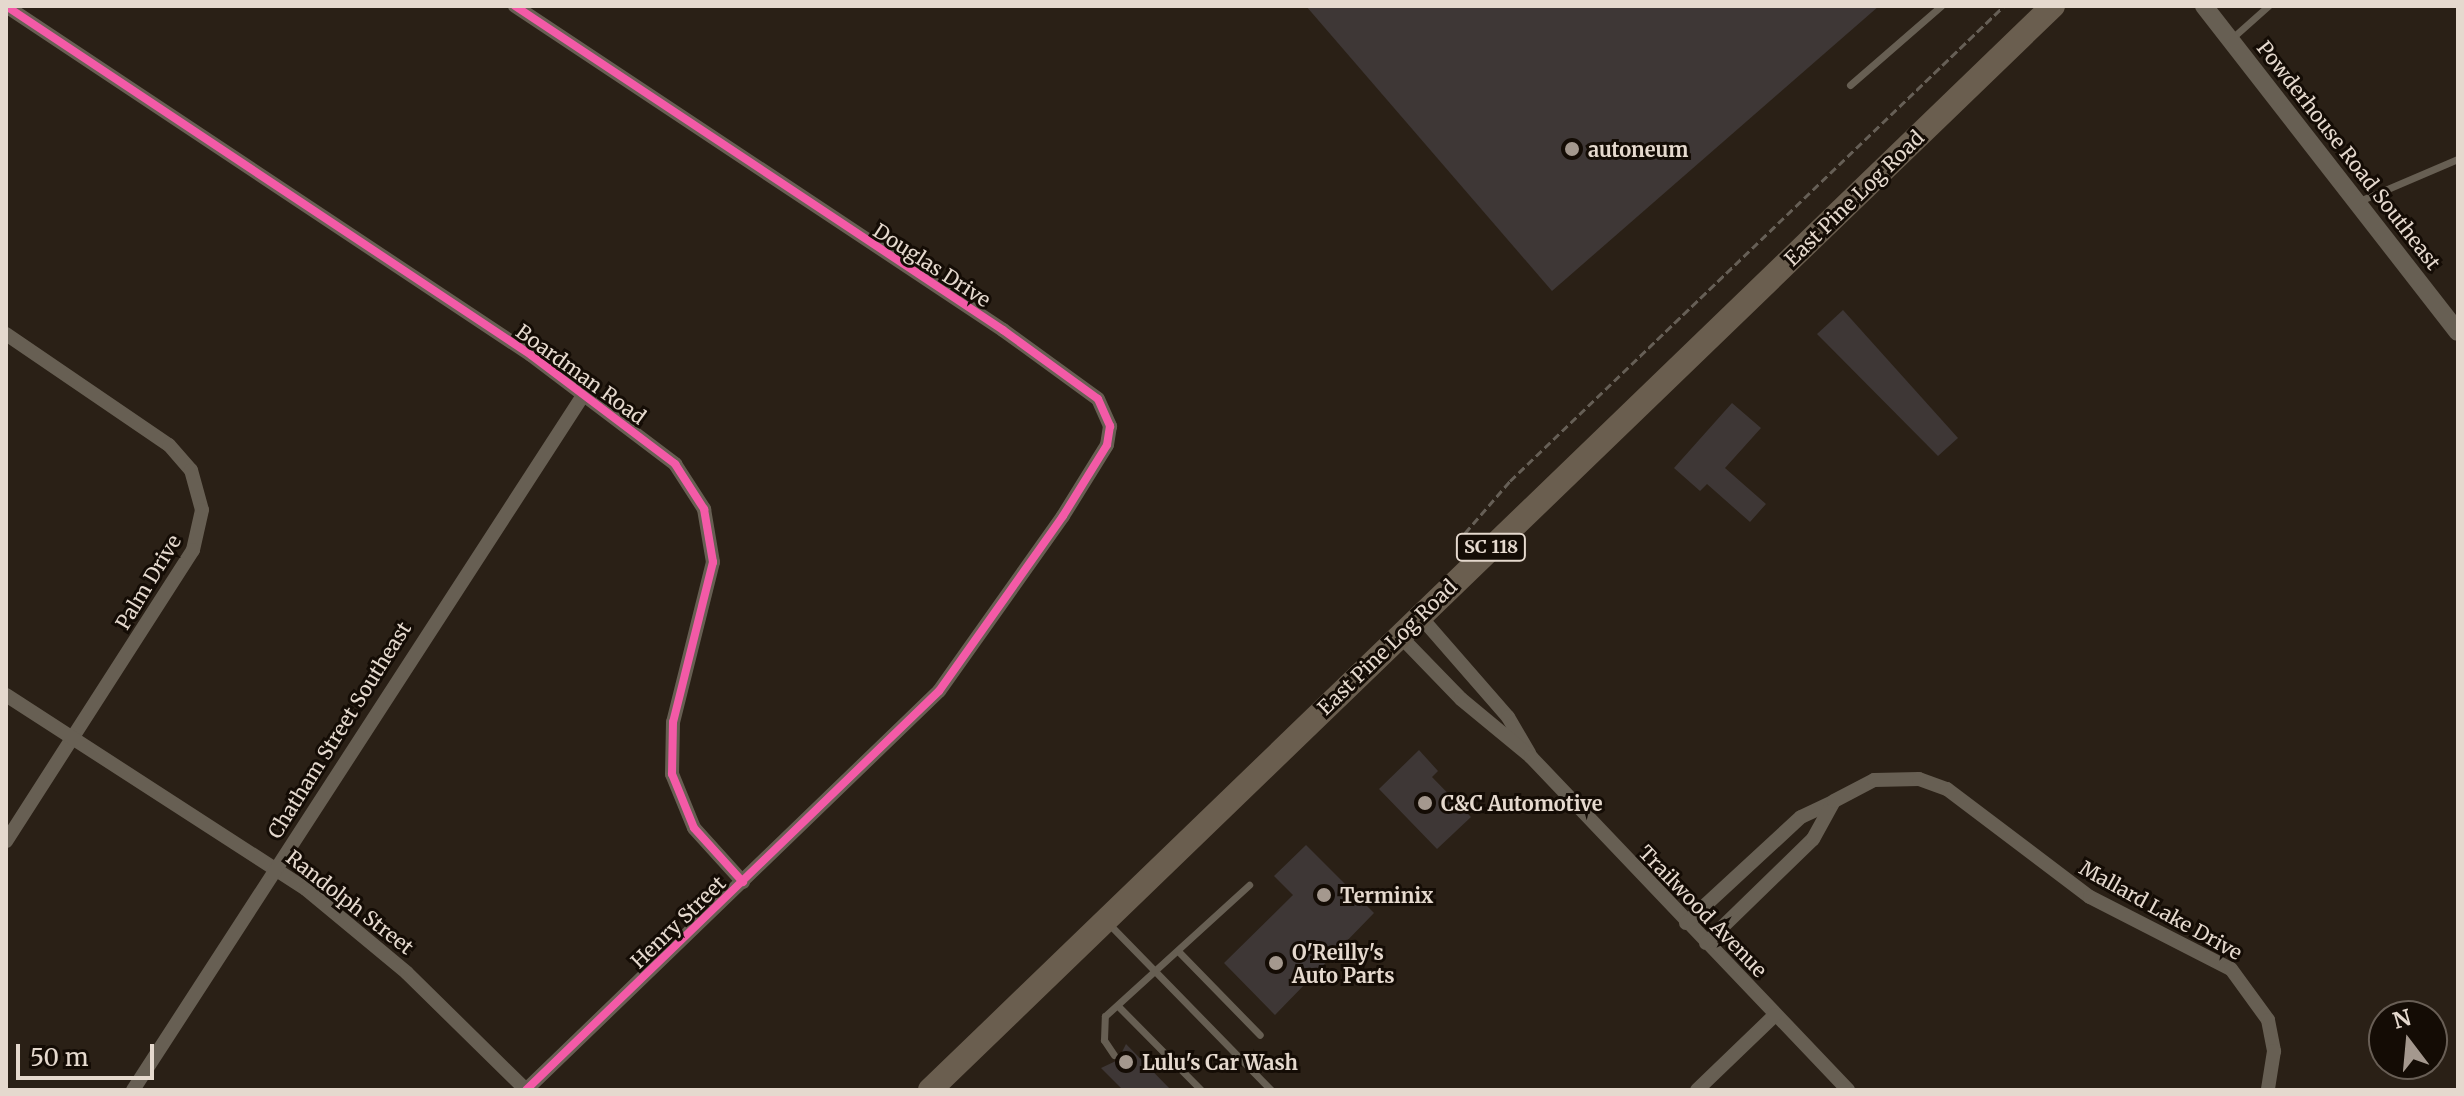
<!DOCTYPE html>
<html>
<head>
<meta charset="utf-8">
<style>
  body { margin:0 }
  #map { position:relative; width:2464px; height:1096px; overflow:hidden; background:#2a2016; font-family:Merriweather,serif }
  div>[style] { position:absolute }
  .building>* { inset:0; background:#3e3736 }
  .path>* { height:3px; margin-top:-1.5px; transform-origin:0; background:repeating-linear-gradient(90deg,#665f56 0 8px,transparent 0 12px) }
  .service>* { height:7px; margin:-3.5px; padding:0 3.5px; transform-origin:3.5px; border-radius:3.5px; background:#675f53 }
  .minor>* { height:14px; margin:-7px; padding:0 7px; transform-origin:7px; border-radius:7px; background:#675f53 }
  .tertiary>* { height:18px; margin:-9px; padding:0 9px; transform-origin:9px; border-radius:9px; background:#675f53 }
  .primary>* { height:24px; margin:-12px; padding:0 12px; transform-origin:12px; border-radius:12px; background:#6a5e4f }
  .cycleway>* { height:8px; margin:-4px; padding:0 4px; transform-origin:4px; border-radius:4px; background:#f35aa7 }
  .dots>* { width:22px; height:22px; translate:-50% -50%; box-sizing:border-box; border:4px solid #140c05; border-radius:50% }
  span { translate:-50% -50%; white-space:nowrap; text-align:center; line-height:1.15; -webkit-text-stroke:6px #140c05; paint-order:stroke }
  .shield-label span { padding:2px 6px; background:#140c05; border:2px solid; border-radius:6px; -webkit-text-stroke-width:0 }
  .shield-label { font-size:18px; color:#e5d9ce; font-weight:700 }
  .poi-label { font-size:20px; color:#e5d9ce; font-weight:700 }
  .left { translate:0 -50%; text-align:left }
  .street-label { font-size:20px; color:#e5d9ce }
  .frame { position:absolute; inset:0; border:8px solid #e5d9ce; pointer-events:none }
  .north { position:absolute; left:2368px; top:1000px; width:80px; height:80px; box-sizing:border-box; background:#140c05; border:2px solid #685e55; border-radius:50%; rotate:344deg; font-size:22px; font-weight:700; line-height:32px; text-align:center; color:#e5d9ce }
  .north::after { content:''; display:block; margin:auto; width:28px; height:36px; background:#a4988e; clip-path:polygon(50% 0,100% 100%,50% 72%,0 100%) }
  .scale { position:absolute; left:16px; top:1044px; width:138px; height:36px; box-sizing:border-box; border:4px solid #e5d9ce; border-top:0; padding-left:10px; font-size:24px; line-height:28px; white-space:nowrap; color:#e5d9ce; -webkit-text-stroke:6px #140c05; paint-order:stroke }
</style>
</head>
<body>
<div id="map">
  <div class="building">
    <div style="clip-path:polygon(1306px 6px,1879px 6px,1552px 291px)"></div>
    <div style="clip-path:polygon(1843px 310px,1958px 438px,1938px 456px,1817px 334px)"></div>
    <div style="clip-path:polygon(1732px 403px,1761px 428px,1725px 468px,1766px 504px,1750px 522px,1707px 484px,1700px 491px,1674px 468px)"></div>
    <div style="clip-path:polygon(1419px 750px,1438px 771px,1432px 777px,1471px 817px,1437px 849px,1379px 789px)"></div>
    <div style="clip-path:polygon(1306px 845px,1374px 913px,1275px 1015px,1224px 963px,1293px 895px,1274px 876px)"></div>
    <div style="clip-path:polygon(1126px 1044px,1171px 1090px,1123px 1090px,1101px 1068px,1118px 1060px)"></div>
  </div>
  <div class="path">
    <div style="left:1461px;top:547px;width:15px;rotate:-74deg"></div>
    <div style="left:1465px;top:533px;width:69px;rotate:-49.1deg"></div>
    <div style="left:1510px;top:481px;width:685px;rotate:-43.88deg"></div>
  </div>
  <div class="service">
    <div style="left:2231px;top:39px;width:50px;rotate:-41.7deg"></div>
    <div style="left:1850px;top:85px;width:121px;rotate:-41deg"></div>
    <div style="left:2357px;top:202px;width:110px;rotate:-23.1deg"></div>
    <div style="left:1109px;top:924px;width:232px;rotate:45.7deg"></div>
    <div style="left:1178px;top:951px;width:117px;rotate:45.7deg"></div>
    <div style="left:1118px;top:1006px;width:118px;rotate:45.3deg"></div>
    <div style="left:1114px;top:1055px;width:18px;rotate:-124deg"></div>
    <div style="left:1104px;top:1040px;width:24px;rotate:-88deg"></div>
    <div style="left:1105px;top:1016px;width:195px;rotate:-42.3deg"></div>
  </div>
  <div class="minor">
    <div style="left:6px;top:6px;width:630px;rotate:33.61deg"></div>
    <div style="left:531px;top:355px;width:181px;rotate:37.1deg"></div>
    <div style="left:675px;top:464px;width:54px;rotate:57.2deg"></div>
    <div style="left:704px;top:509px;width:54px;rotate:80.4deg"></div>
    <div style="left:713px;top:562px;width:165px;rotate:104deg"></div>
    <div style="left:673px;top:722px;width:52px;rotate:91.1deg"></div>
    <div style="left:672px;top:774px;width:58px;rotate:67.8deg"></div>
    <div style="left:694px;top:828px;width:73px;rotate:47.8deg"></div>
    <div style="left:515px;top:6px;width:586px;rotate:33.58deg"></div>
    <div style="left:1003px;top:330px;width:117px;rotate:36deg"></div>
    <div style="left:1098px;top:399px;width:30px;rotate:66deg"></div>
    <div style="left:1110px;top:426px;width:19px;rotate:99deg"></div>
    <div style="left:1107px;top:445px;width:84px;rotate:121.8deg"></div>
    <div style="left:1063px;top:516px;width:214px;rotate:125.3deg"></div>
    <div style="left:939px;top:691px;width:574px;rotate:135.99deg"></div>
    <div style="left:6px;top:334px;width:197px;rotate:34.3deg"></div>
    <div style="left:169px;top:445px;width:33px;rotate:49deg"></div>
    <div style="left:191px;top:470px;width:41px;rotate:74.6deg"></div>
    <div style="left:202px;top:510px;width:41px;rotate:102.7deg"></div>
    <div style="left:193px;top:550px;width:346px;rotate:122.7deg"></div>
    <div style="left:1419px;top:615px;width:135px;rotate:48.9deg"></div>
    <div style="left:1508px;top:717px;width:42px;rotate:59.7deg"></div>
    <div style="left:1399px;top:635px;width:89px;rotate:45.9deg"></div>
    <div style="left:1461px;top:699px;width:91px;rotate:39.6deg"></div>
    <div style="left:1531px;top:757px;width:460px;rotate:46.4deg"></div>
    <div style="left:6px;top:695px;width:357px;rotate:32.9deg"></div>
    <div style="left:306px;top:889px;width:131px;rotate:39.7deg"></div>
    <div style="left:407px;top:973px;width:167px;rotate:44.5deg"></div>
    <div style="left:1686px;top:923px;width:156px;rotate:-42.7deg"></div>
    <div style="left:1801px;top:817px;width:35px;rotate:-25deg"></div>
    <div style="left:1706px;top:943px;width:149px;rotate:-44.2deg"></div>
    <div style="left:1813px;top:839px;width:43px;rotate:-61.1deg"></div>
    <div style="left:1834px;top:801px;width:45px;rotate:-27.7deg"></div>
    <div style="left:1874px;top:780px;width:45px;rotate:-1.3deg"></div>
    <div style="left:1919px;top:779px;width:30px;rotate:20deg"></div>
    <div style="left:1947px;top:789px;width:179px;rotate:37.1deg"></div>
    <div style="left:2090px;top:897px;width:158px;rotate:27.1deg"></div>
    <div style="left:2231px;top:969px;width:63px;rotate:54deg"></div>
    <div style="left:2268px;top:1020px;width:32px;rotate:79deg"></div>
    <div style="left:2274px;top:1051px;width:39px;rotate:99deg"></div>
    <div style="left:133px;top:1090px;width:829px;rotate:-57.06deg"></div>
    <div style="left:1697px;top:1090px;width:108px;rotate:-43.9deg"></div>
  </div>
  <div class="tertiary">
    <div style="left:2204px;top:6px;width:413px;rotate:52.1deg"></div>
  </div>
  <div class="primary">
    <div style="left:930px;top:1090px;width:1561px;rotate:-43.99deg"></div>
  </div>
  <div class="cycleway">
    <div style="left:6px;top:6px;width:630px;rotate:33.61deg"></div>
    <div style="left:531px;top:355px;width:181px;rotate:37.1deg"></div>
    <div style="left:675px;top:464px;width:54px;rotate:57.2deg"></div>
    <div style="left:704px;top:509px;width:54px;rotate:80.4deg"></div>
    <div style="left:713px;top:562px;width:165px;rotate:104deg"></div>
    <div style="left:673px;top:722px;width:52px;rotate:91.1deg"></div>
    <div style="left:672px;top:774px;width:58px;rotate:67.8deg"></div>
    <div style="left:694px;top:828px;width:73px;rotate:47.8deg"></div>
    <div style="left:515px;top:6px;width:586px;rotate:33.58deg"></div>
    <div style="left:1003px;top:330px;width:117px;rotate:36deg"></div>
    <div style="left:1098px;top:399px;width:30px;rotate:66deg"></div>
    <div style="left:1110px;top:426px;width:19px;rotate:99deg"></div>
    <div style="left:1107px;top:445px;width:84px;rotate:121.8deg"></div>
    <div style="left:1063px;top:516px;width:214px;rotate:125.3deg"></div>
    <div style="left:939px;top:691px;width:574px;rotate:135.99deg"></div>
  </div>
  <div class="dots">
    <div style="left:1572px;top:149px;background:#a4988e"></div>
    <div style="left:1425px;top:803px;background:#a4988e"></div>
    <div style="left:1324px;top:895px;background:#a4988e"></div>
    <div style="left:1276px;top:963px;background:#a4988e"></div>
    <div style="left:1126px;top:1062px;background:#a4988e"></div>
  </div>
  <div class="shield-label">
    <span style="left:1491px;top:547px">SC 118</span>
  </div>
  <div class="poi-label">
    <span class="left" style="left:1588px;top:149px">autoneum</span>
    <span class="left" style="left:1441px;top:803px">C&amp;C Automotive</span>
    <span class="left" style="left:1340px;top:895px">Terminix</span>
    <span class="left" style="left:1292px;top:964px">O'Reilly's<br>Auto Parts</span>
    <span class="left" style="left:1142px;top:1062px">Lulu's Car Wash</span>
  </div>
  <div class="street-label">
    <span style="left:2349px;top:155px;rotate:52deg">Powderhouse Road Southeast</span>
    <span style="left:1854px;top:198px;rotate:-44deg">East Pine Log Road</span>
    <span style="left:932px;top:265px;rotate:33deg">Douglas Drive</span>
    <span style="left:581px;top:374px;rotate:36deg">Boardman Road</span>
    <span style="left:148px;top:582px;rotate:-59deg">Palm Drive</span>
    <span style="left:1387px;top:647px;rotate:-44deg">East Pine Log Road</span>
    <span style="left:339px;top:730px;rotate:-58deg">Chatham Street Southeast</span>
    <span style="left:350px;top:902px;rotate:38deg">Randolph Street</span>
    <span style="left:2161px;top:910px;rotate:29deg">Mallard Lake Drive</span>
    <span style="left:1703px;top:911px;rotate:46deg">Trailwood Avenue</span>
    <span style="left:678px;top:922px;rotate:-44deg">Henry Street</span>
  </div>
  <div class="frame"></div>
  <div class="north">N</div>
  <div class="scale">50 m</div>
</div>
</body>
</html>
